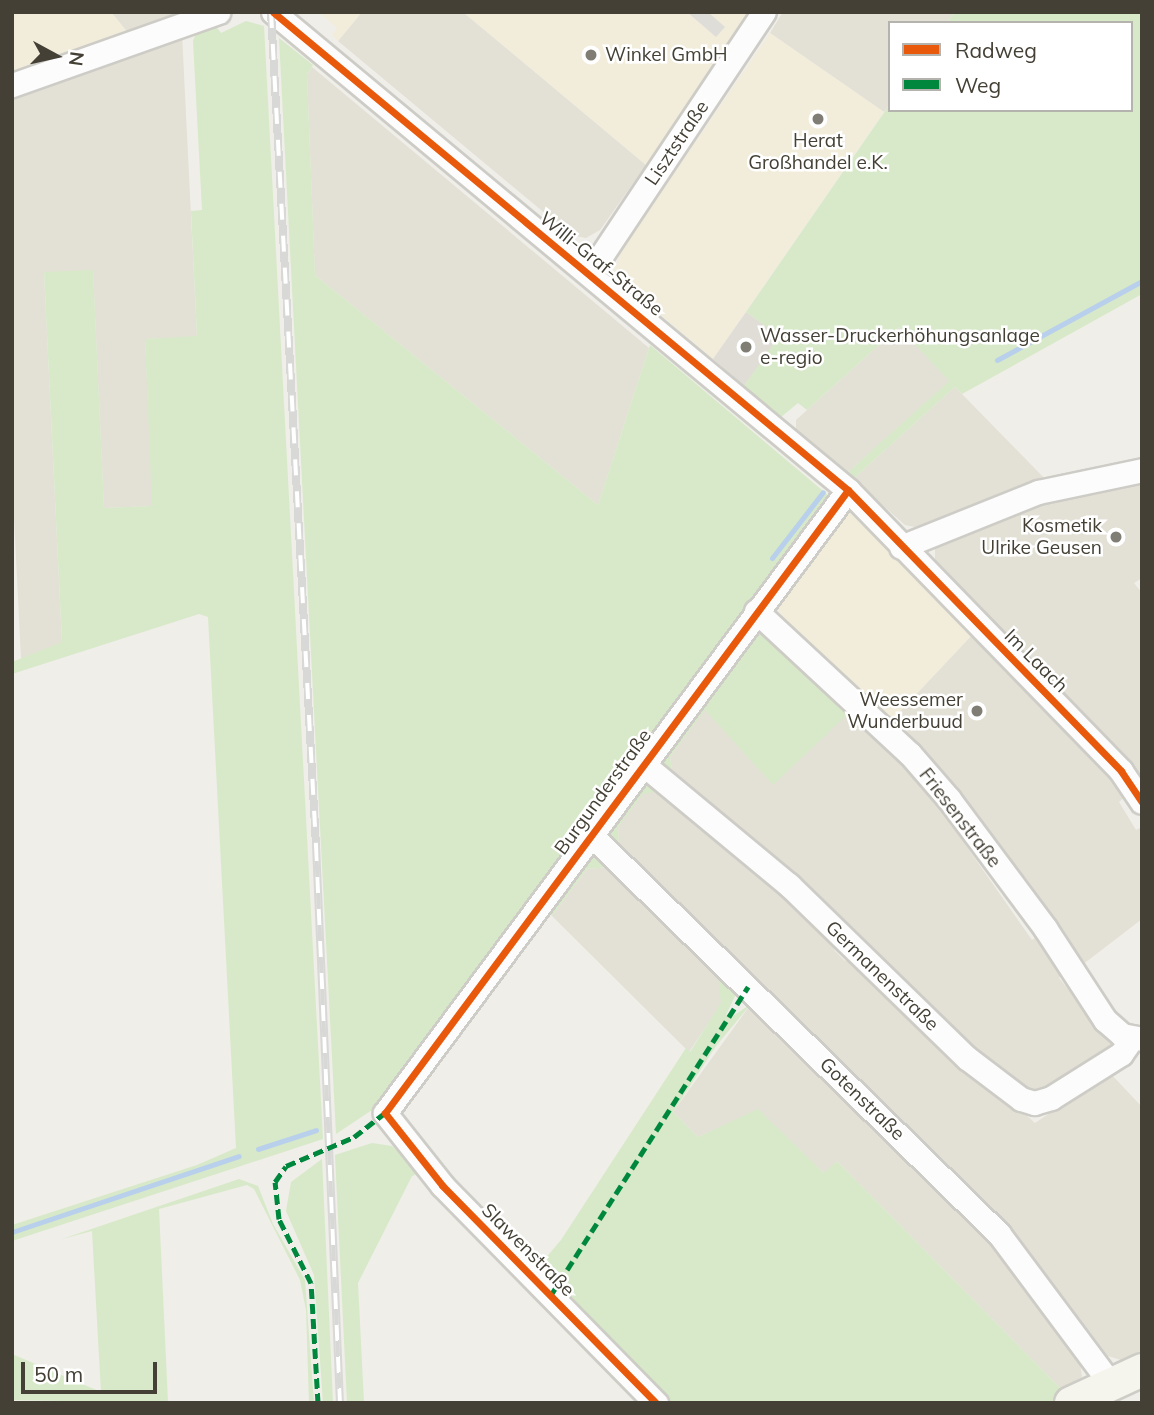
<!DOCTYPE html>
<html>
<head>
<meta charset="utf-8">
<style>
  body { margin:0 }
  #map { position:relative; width:1154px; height:1415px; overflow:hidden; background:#efeee8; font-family:Mulish,sans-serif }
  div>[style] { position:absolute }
  .residential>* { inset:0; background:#e3e0d5 }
  .commercial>* { inset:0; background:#f2ecdb }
  .industrial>* { inset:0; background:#dfddd6 }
  .green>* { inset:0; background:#d7e9c8 }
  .parking>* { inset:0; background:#deddd8 }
  .stream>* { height:5px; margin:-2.5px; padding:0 2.5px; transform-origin:2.5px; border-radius:2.5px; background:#b9d0ec }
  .roads { filter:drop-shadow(2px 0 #cdccc6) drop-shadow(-2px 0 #cdccc6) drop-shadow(0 2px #cdccc6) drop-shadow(0 -2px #cdccc6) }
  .street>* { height:23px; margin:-11.5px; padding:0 11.5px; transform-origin:11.5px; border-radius:11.5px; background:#fdfcfc }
  .secondary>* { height:32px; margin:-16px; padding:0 16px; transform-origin:16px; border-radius:16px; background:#f6f5ed }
  .rail>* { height:8px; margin-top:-4px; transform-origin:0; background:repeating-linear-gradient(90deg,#fff 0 16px,#d8d8d7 0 32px); box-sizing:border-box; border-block:2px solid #d8d8d7 }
  .quiet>* { height:5px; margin-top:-2.5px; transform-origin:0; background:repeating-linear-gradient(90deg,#00873e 0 10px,transparent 0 15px) }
  .cycleway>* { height:7px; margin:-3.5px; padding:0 3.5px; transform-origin:3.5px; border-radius:3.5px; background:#e8590c }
  .dots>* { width:19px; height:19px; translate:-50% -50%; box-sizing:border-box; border:4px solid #fff; border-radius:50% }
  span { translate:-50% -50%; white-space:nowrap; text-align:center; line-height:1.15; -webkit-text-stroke:5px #fff; paint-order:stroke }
  .poi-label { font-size:19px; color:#444035 }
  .left { translate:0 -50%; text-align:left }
  .right { translate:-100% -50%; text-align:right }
  .street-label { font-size:19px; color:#444035 }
  .frame { position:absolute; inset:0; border:14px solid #444035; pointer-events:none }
  .legend { position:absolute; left:888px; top:21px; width:245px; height:91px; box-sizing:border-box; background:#fff; border:2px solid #b4b3ae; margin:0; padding:9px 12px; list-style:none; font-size:21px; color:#444035 }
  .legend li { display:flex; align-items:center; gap:14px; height:35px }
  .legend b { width:35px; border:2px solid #b4b3ae }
  .north { position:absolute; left:21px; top:21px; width:70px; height:70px; -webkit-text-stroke:5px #fff; paint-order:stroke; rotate:98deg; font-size:19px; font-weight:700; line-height:28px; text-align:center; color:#444035 }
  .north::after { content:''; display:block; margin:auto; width:24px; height:32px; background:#444035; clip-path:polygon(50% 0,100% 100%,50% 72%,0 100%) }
  .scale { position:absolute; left:21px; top:1362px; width:136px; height:32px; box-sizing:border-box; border:4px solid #444035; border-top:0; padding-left:9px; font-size:21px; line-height:24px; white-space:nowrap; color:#444035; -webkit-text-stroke:5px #fff; paint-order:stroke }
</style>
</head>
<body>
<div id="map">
  <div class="residential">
    <div style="clip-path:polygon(111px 12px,190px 12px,129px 34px)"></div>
    <div style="clip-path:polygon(362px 12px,463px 12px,646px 165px,600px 230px,586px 238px,571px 235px,338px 41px)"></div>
    <div style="clip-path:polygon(783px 12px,954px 12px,947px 23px,890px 23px,890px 104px,884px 112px,770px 33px)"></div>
    <div style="clip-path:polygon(182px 34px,197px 337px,145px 339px,153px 506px,104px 508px,93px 271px,44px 273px,62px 643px,21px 659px,12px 476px,12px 94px)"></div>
    <div style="clip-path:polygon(312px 67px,649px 348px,598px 505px,315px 275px,307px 75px)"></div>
    <div style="clip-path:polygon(899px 327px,950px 381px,847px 473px,796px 430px,796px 420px)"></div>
    <div style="clip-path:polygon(955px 387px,1049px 483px,915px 527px,905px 525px,853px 479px)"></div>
    <div style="clip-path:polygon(1142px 479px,1142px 578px,1134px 583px,1142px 593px,1142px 786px,935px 564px,935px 545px,1025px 505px)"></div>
    <div style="clip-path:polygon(973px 634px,1128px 794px,1119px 802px,1136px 830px,1142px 827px,1142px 919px,1082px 965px,961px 792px,889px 723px)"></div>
    <div style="clip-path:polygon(705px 709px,851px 711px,905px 761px,905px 769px,936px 803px,1032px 940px,1039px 935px,1067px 970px,1059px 978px,1114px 1045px,1060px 1083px,1035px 1092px,1009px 1080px,673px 776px,670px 757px)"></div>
    <div style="clip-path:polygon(661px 791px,766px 874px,839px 944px,834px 950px,845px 961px,851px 957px,1035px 1123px,1110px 1073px,1142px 1107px,1142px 1355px,1124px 1361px,1108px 1356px,1014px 1233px,619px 848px,618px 827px,643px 793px)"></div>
    <div style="clip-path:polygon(609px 867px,718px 976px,722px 1003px,689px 1052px,552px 916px,587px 869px)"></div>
    <div style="clip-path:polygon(751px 1004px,990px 1237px,1079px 1355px,1082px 1377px,1061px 1389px,837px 1161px,825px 1174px,758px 1110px,698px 1137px,673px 1112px)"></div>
  </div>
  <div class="commercial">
    <div style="clip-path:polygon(12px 12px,111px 12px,129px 34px,12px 75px)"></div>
    <div style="clip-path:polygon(319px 12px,362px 12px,338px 41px,332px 35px,337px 28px)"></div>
    <div style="clip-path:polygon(463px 12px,749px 12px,646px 165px)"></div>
    <div style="clip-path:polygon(770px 33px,884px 112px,713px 359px,617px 278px,614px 270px,623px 248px)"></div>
    <div style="clip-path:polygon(845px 508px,973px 634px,889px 723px,793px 633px,778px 609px,779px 597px)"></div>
  </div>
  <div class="industrial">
    <div style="clip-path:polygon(746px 312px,780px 336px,744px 386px,713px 359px)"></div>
  </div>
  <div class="green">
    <div style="clip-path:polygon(954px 12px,1142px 12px,1142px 294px,962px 394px,955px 387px,853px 479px,847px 473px,949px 381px,899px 327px,807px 410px,798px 403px,781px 417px,744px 386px,779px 336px,746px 312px,890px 104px,890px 110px,1131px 110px,1131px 23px,947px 23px)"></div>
    <div style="clip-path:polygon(246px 21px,264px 26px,323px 1139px,12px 1241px,12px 1225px,197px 1165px,236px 1148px,208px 617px,199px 614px,12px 674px,12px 662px,62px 642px,44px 272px,93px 270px,104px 508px,152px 506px,145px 339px,197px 336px,191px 211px,202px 210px,193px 41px,197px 30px,214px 24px,221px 33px)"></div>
    <div style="clip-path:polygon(279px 38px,313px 65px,307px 75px,315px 275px,598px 505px,650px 345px,829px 496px,775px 571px,746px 603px,750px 607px,381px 1104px,336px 1134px)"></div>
    <div style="clip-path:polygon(757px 626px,851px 711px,773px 785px,705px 710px,670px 757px,673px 776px,659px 769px,656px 756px)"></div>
    <div style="clip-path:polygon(645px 777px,661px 791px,643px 794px,618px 827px,619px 848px,607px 841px,604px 827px)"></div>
    <div style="clip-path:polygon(594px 852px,609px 867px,587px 869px,552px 916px,543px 908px,584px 853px)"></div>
    <div style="clip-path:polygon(722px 975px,737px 992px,726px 1015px,730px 1018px,751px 1004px,716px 1046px,673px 1112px,698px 1137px,758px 1109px,824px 1173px,837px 1161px,1061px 1389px,1069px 1385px,1072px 1392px,1051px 1403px,664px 1403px,538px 1267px,561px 1240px,686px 1048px,690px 1052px,721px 1003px,718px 976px)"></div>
    <div style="clip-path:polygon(372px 1143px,392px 1146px,420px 1173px,412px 1176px,358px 1283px,364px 1403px,347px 1403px,335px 1155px)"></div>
    <div style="clip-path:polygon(322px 1159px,333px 1403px,323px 1403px,314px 1275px,286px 1211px,291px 1182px)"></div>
    <div style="clip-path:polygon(239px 1179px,258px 1186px,273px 1224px,305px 1280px,314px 1403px,309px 1403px,306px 1310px,300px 1280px,254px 1189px,247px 1185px,159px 1209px,168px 1403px,12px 1400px,12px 1354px,101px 1392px,92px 1231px,62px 1239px)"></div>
  </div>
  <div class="parking">
    <div style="clip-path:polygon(687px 12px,708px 12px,725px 27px,716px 37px)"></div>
  </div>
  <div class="stream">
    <div style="left:997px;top:360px;width:165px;rotate:-28.6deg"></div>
    <div style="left:772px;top:558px;width:83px;rotate:-52.3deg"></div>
    <div style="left:258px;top:1149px;width:61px;rotate:-18.1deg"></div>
    <div style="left:12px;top:1232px;width:239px;rotate:-18.5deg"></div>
  </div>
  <div class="roads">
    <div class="street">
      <div style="left:273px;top:12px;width:748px;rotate:39.74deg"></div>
      <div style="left:848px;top:490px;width:392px;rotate:45.8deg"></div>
      <div style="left:1121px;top:771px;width:37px;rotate:56deg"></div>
      <div style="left:12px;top:85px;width:219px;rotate:-19.5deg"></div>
      <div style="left:589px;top:274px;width:315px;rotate:-56.3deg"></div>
      <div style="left:901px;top:547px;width:148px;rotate:-21.9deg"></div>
      <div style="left:1038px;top:492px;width:106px;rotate:-11.9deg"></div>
      <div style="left:756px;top:611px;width:210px;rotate:42.9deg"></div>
      <div style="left:910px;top:754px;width:60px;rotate:49.1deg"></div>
      <div style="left:949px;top:799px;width:161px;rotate:53.3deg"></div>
      <div style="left:1045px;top:928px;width:110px;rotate:56.9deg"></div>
      <div style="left:1105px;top:1020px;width:23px;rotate:41deg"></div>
      <div style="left:1122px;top:1035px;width:20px;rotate:11deg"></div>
      <div style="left:643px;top:764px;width:190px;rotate:39.7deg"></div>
      <div style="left:789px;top:885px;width:248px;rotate:44.2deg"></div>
      <div style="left:967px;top:1058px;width:68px;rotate:37.2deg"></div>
      <div style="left:1021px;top:1099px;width:14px;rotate:17deg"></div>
      <div style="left:1034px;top:1103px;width:18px;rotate:-16deg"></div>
      <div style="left:1051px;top:1098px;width:83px;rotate:-32.2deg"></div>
      <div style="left:1121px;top:1054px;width:19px;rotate:-55deg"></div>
      <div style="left:590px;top:834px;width:572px;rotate:44.36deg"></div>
      <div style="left:999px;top:1234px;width:187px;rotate:53.3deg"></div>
      <div style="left:656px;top:1403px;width:305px;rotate:-134.5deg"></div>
      <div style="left:442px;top:1185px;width:92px;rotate:-128.4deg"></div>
      <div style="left:385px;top:1113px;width:776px;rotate:-53.38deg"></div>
    </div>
    <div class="secondary">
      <div style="left:1071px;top:1403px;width:78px;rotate:-24.9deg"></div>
    </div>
  </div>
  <div class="rail">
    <div style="left:271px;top:12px;width:834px;rotate:86.91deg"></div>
    <div style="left:316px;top:845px;width:559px;rotate:87.54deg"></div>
  </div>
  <div class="quiet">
    <div style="left:551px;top:1295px;width:366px;rotate:-57.4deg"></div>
    <div style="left:318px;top:1403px;width:120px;rotate:-93.3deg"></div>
    <div style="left:311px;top:1283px;width:72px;rotate:-116.6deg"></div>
    <div style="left:279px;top:1219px;width:37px;rotate:-96deg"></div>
    <div style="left:275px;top:1182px;width:19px;rotate:-55deg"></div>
    <div style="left:286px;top:1166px;width:74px;rotate:-23.1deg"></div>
    <div style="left:354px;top:1137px;width:39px;rotate:-38deg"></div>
  </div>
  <div class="cycleway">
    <div style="left:273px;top:12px;width:748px;rotate:39.74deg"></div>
    <div style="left:848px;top:490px;width:392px;rotate:45.8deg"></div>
    <div style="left:1121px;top:771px;width:37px;rotate:56deg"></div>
    <div style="left:656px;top:1403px;width:305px;rotate:-134.5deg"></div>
    <div style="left:442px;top:1185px;width:92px;rotate:-128.4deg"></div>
    <div style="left:385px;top:1113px;width:776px;rotate:-53.38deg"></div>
  </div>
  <div class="dots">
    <div style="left:591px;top:55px;background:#807d74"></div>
    <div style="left:818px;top:119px;background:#807d74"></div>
    <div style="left:746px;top:347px;background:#807d74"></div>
    <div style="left:1116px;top:537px;background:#807d74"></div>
    <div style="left:977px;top:711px;background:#807d74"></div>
  </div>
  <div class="poi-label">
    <span class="left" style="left:605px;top:55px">Winkel GmbH</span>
    <span style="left:818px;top:152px">Herat<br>Großhandel e.K.</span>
    <span class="left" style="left:760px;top:347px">Wasser-Druckerhöhungsanlage<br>e-regio</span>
    <span class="right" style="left:1102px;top:537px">Kosmetik<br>Ulrike Geusen</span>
    <span class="right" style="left:963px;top:711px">Weessemer<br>Wunderbuud</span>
  </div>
  <div class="street-label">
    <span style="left:677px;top:143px;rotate:-56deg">Lisztstraße</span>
    <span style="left:601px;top:264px;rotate:39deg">Willi-Graf-Straße</span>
    <span style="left:1036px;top:661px;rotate:45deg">Im Laach</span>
    <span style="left:603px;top:792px;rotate:-54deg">Burgunderstraße</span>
    <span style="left:960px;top:818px;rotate:52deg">Friesenstraße</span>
    <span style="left:882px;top:976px;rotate:44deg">Germanenstraße</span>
    <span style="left:862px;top:1099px;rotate:44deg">Gotenstraße</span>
    <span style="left:528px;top:1250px;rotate:45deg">Slawenstraße</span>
  </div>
  <div class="frame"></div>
  <ul class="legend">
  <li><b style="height:9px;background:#e8590c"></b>Radweg</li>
  <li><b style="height:9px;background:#00873e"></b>Weg</li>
  </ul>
  <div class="north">N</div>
  <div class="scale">50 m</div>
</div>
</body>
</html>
